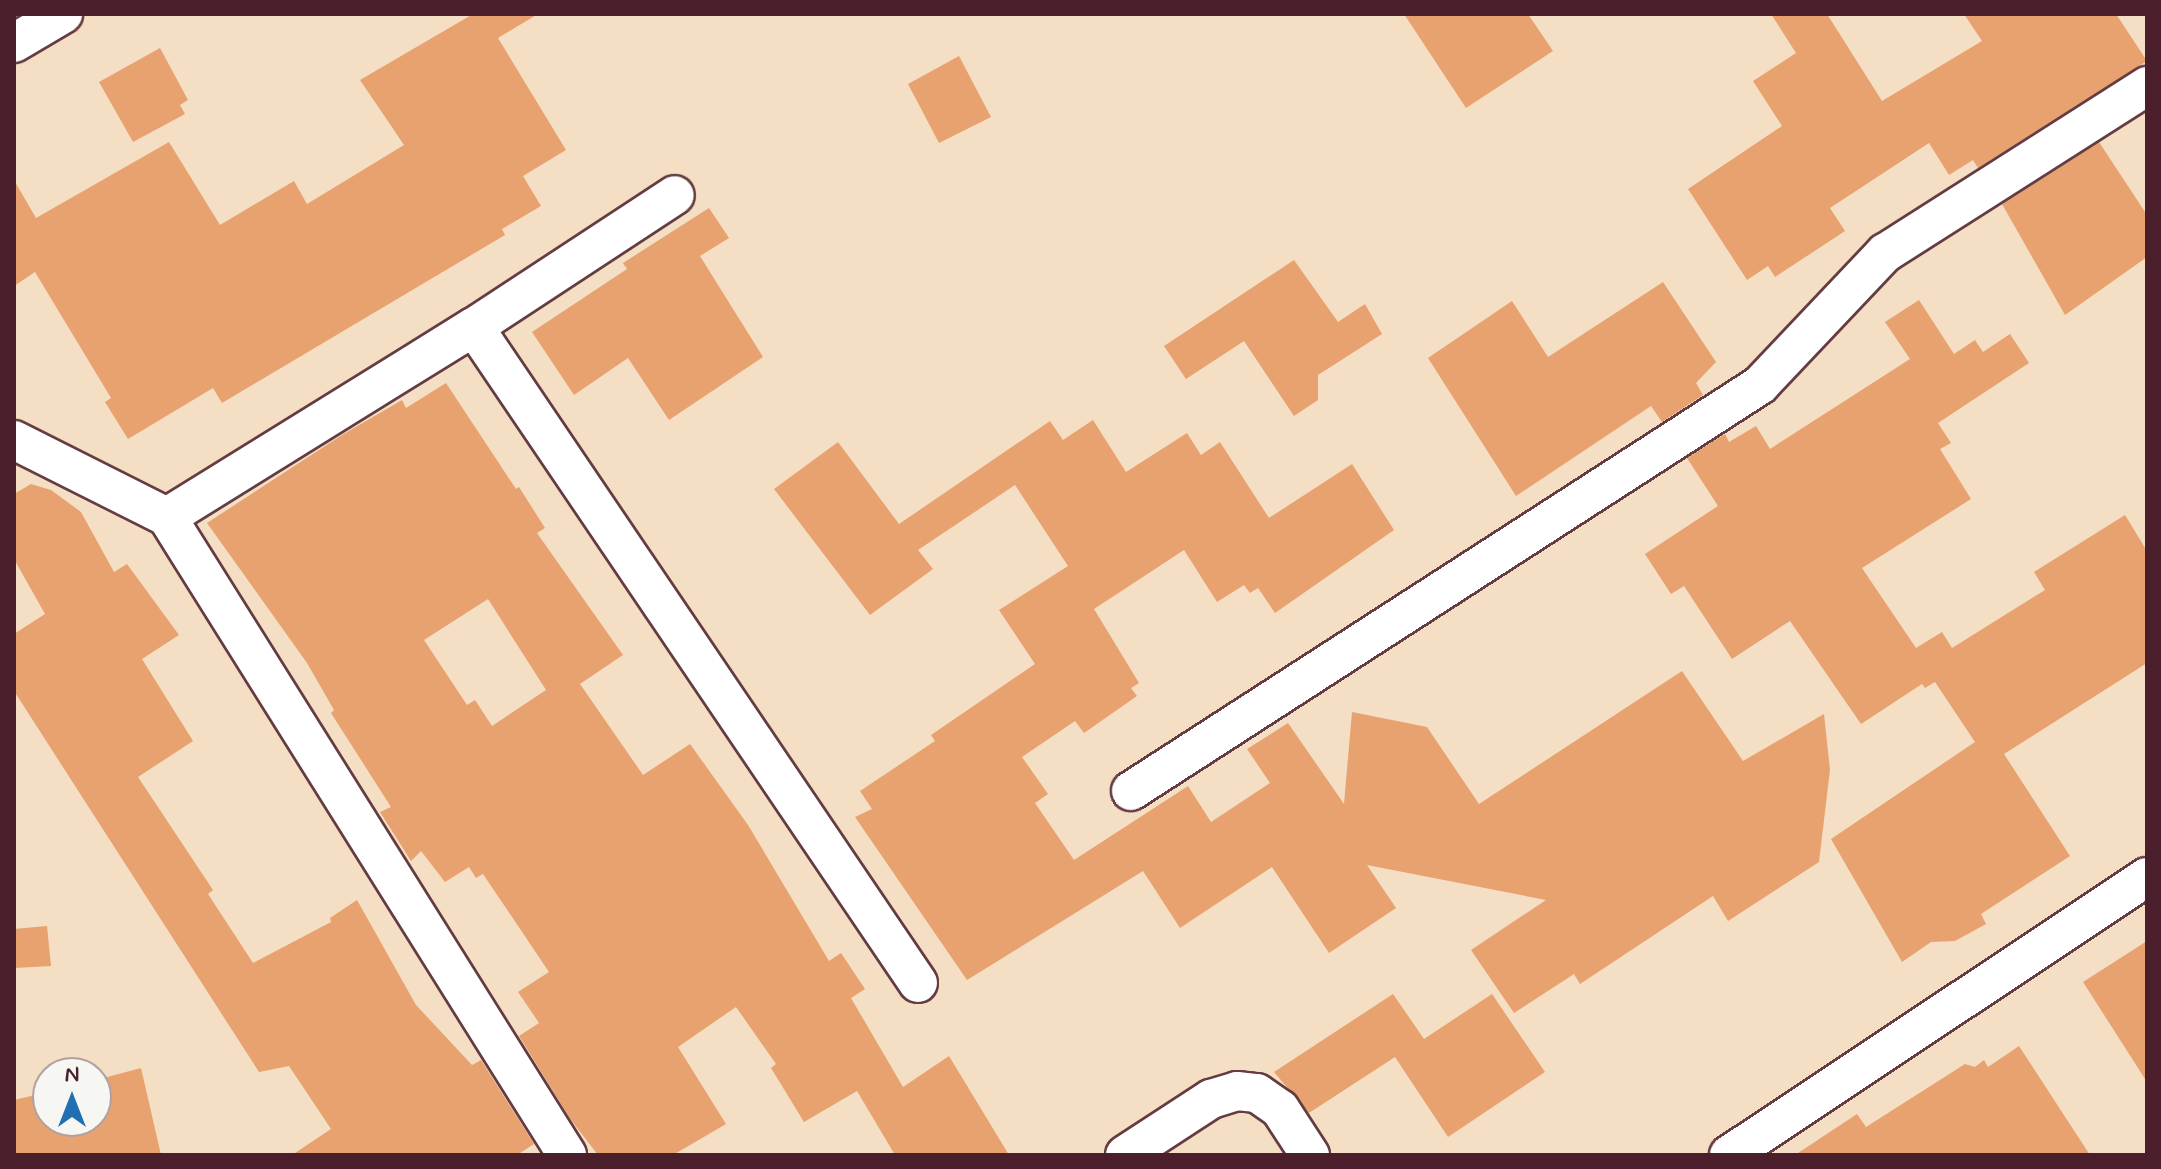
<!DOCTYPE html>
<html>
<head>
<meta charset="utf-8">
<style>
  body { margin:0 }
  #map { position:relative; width:2161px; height:1169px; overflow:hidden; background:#f4dec4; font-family:Mynerve,sans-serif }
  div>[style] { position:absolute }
  .building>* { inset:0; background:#e8a270 }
  .roads { filter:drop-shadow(2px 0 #643c42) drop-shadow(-2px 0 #643c42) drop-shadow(0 2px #643c42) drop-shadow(0 -2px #643c42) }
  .minor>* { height:38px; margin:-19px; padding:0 19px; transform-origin:19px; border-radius:19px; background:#fff }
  span { translate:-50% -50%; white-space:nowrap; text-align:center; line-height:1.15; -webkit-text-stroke:8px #f6f6f2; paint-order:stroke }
  .frame { position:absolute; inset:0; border:16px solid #4a1f2b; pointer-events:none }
  .north { position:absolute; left:32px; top:1057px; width:80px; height:80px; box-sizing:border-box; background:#f6f6f2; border:2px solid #b1a0a2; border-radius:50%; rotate:0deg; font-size:22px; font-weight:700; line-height:32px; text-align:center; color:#4a1f2b }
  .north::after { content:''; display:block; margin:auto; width:28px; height:36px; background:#1f6fb2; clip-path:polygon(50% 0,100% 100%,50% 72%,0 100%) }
</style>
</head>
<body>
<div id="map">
  <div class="building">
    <div style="clip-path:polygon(473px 14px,538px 14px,498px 38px,566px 150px,523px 176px,541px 206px,502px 229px,505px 235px,222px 403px,213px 388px,128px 439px,105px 402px,111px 398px,35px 272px,14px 286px,14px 180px,36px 218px,169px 142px,220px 225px,294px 181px,307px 204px,404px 145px,360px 80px)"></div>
    <div style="clip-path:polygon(1404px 14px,1528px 14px,1553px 51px,1466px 108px)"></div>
    <div style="clip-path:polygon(1771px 14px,1827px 14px,1882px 101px,1982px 41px,1964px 14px,2116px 14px,2147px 61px,1978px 168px,1973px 160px,1949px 175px,1929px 143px,1830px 208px,1845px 231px,1775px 277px,1768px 266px,1747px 280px,1688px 189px,1782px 126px,1753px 81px,1796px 53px)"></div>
    <div style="clip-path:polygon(160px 48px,188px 100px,180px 105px,185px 114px,133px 142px,99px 82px)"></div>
    <div style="clip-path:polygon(959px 56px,991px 117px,939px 143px,908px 84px)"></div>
    <div style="clip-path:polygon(2099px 142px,2147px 215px,2147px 257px,2065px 315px,2002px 204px)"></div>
    <div style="clip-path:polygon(709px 208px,729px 238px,700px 256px,763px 357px,669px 420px,628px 358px,574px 395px,532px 332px,627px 269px,623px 263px)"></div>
    <div style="clip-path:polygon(1294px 260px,1338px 322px,1365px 304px,1382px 334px,1318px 375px,1318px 400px,1294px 416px,1244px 341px,1186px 379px,1164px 346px)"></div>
    <div style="clip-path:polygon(1663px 282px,1716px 362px,1696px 383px,1703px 395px,1662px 422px,1651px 406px,1516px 496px,1428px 358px,1512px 301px,1548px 357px)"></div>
    <div style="clip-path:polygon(1919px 300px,1954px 354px,1975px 340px,1983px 352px,2010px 334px,2029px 363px,1938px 423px,1951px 443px,1940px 449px,1971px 499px,1862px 568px,1916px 648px,1942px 632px,1952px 648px,2045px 590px,2034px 572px,2125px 515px,2147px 551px,2147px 663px,2004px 754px,2070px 856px,1981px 914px,1986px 924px,1955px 941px,1931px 942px,1902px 962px,1831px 839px,1975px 742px,1935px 682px,1925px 688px,1922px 684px,1861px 724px,1790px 621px,1732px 659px,1684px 586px,1671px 594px,1645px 554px,1718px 506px,1687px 458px,1725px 434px,1729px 442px,1756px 426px,1770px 449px,1910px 359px,1885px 322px)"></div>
    <div style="clip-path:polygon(evenodd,446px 383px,516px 489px,519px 487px,545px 528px,537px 533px,623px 655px,580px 684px,643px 775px,690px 744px,748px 825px,829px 961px,841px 953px,865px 989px,851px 998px,903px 1087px,949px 1056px,1009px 1155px,895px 1155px,857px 1091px,804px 1122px,771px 1068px,776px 1064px,736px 1007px,678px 1047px,726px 1124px,673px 1155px,598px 1155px,571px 1120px,519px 1036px,539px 1023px,518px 992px,549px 972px,483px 874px,476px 878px,469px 867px,445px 882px,421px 851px,411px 861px,380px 812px,391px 807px,331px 713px,334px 710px,307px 663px,207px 523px,342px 435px,402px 400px,406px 408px,446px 383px,488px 599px,546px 690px,492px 726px,475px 700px,467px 705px,424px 640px,488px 599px)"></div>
    <div style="clip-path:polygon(1093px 420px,1126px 472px,1187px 433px,1201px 455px,1220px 442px,1269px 518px,1352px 464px,1394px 530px,1275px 613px,1258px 588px,1250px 593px,1244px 585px,1217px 602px,1184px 550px,1094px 609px,1139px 683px,1131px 688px,1137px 696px,1084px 733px,1075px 721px,1022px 757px,1048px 794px,1035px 803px,1074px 860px,1188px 786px,1211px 822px,1270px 783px,1247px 749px,1288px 723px,1344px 804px,1352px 712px,1427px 727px,1479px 804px,1682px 671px,1743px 761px,1824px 714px,1830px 770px,1819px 862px,1728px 921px,1713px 896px,1580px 984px,1574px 974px,1514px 1013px,1471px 950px,1546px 900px,1367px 865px,1396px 908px,1329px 953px,1272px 867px,1180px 928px,1143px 871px,967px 980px,855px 817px,872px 809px,860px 791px,935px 741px,931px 735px,1035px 664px,999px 610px,1068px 566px,1015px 485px,918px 550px,933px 569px,870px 615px,774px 489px,838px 442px,899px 524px,1050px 421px,1063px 440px)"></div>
    <div style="clip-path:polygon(31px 484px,51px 490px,81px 512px,114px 572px,127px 564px,179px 635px,142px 659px,193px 741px,138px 777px,213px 890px,208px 894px,253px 963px,331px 922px,330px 918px,357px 900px,416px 1005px,472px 1065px,481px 1060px,534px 1144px,517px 1155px,292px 1155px,331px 1129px,289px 1066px,259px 1072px,14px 691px,14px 634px,45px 614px,14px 559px,14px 494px)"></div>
    <div style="clip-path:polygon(47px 926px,51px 966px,14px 968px,14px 929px)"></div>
    <div style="clip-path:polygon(2147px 941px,2147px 1082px,2083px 982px)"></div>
    <div style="clip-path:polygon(1393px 994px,1424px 1039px,1492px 994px,1545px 1072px,1448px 1137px,1395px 1057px,1309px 1113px,1274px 1072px)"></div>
    <div style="clip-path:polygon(2019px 1046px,2090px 1155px,1795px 1155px,1857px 1114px,1866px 1127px,1965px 1064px,1975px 1067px,1984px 1060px,1988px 1067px)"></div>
    <div style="clip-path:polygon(141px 1068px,161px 1155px,14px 1155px,14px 1100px,48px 1092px,48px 1121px,96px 1121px,96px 1080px)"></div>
  </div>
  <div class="roads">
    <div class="minor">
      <div style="left:14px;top:43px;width:57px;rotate:-30.6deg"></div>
      <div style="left:474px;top:327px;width:240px;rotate:-33.3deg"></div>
      <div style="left:14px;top:440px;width:171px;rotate:26.7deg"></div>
      <div style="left:167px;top:517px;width:753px;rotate:57.91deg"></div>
      <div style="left:167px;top:517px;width:361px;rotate:-31.8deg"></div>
      <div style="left:474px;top:327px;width:792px;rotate:55.91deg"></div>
      <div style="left:1131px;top:791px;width:749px;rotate:-32.84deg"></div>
      <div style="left:1760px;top:385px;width:182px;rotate:-46.6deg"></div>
      <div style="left:1885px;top:253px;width:311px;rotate:-32.5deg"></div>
      <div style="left:1125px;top:1155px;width:103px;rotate:-33.1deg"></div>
      <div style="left:1211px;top:1099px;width:27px;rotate:-17deg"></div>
      <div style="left:1237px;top:1091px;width:20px;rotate:6deg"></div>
      <div style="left:1257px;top:1093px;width:28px;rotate:35deg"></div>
      <div style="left:1280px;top:1109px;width:55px;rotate:56.9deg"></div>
      <div style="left:1729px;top:1155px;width:502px;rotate:-33.63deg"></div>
    </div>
  </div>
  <div class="frame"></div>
  <div class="north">N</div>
</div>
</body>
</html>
